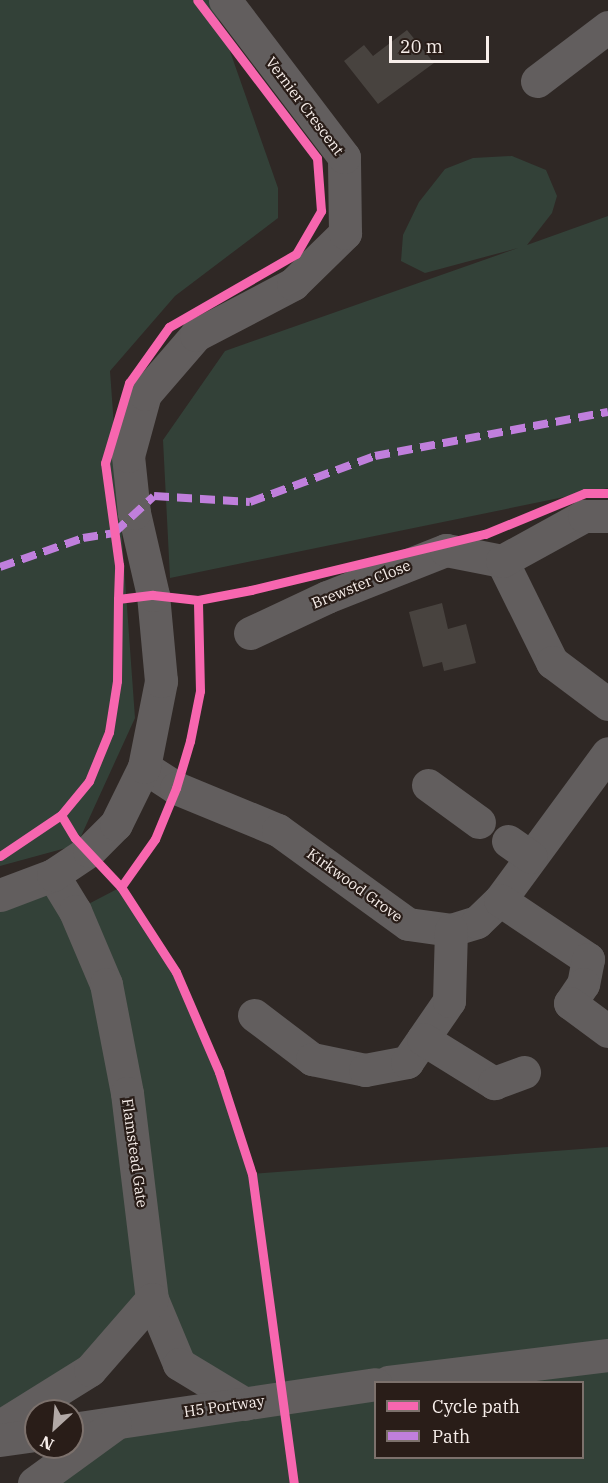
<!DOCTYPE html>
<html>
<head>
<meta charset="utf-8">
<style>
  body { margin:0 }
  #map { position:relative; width:608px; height:1483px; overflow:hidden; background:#2f2825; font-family:"IBM Plex Serif",serif }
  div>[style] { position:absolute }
  .green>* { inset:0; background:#334138 }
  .building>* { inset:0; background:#48433f }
  .minor>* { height:33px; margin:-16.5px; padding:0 16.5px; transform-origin:16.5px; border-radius:16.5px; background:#625e5e }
  .quiet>* { height:8px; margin-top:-4px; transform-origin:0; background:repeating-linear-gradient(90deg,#c07fdc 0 15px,transparent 0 23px) }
  .cycleway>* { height:9px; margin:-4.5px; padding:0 4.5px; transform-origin:4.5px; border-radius:4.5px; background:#f766af }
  span { translate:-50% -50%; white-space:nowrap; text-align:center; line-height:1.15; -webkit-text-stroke:4.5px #291d18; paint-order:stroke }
  .street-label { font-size:15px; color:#f8efeb }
  .legend { position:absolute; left:374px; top:1381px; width:210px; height:78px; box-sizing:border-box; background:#291d18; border:2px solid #7c716c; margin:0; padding:8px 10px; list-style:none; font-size:18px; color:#f8efeb }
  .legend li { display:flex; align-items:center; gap:12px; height:30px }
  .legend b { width:30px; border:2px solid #7c716c }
  .north { position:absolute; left:24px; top:1399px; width:60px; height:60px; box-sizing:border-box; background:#291d18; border:2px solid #7c716c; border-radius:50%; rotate:206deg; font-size:16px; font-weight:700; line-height:24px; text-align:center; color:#f8efeb }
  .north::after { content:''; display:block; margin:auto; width:21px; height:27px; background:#b2a9a6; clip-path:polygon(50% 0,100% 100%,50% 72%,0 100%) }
  .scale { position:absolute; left:389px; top:36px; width:100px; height:27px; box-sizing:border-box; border:3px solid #f8efeb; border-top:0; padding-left:8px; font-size:18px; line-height:21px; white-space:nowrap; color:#f8efeb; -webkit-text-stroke:4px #291d18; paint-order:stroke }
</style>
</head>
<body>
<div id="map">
  <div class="green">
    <div style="clip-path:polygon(0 0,212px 0,278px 188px,278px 218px,175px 296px,110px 371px,135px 718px,77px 845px,0 866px)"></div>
    <div style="clip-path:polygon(512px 156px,546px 170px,557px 196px,552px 213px,527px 245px,608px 216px,608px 488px,170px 578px,163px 440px,225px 351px,518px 248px,425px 273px,401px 261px,403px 235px,419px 202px,445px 169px,473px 158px)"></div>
    <div style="clip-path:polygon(evenodd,53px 875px,75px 911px,121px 887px,176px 972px,219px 1072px,252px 1174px,608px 1147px,608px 1483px,18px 1483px,119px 1422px,244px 1404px,179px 1364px,152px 1299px,0 1426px,0 895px,53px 875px,376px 1382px,582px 1382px,582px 1458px,376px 1458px,376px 1382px)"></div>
  </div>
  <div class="building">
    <div style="clip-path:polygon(407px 30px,434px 63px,378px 104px,344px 61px,364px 45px,373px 56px)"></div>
    <div style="clip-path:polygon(442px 603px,448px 629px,466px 624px,476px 663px,444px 671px,442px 662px,423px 667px,409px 612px)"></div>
  </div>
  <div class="minor">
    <div style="left:537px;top:81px;width:89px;rotate:-37.3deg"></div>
    <div style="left:502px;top:561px;width:113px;rotate:63.7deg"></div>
    <div style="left:552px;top:662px;width:70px;rotate:36.9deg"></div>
    <div style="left:250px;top:633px;width:85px;rotate:-25.1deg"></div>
    <div style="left:327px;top:597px;width:128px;rotate:-21.6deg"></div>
    <div style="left:446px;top:550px;width:57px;rotate:11.1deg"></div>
    <div style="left:502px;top:561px;width:94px;rotate:-28.8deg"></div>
    <div style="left:584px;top:516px;width:24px"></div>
    <div style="left:144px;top:767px;width:38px;rotate:33deg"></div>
    <div style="left:176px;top:788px;width:110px;rotate:22.4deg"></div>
    <div style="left:278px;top:830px;width:160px;rotate:35.9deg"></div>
    <div style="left:408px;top:924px;width:43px;rotate:7.9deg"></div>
    <div style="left:451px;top:930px;width:27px;rotate:-17deg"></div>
    <div style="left:477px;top:922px;width:32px;rotate:-44deg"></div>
    <div style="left:500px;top:900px;width:182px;rotate:-53.7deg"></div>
    <div style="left:428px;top:785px;width:63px;rotate:36deg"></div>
    <div style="left:508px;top:841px;width:28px;rotate:35deg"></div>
    <div style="left:53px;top:875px;width:42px;rotate:58.6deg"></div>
    <div style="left:75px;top:911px;width:79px;rotate:67deg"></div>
    <div style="left:106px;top:984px;width:111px;rotate:79.1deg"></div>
    <div style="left:127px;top:1093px;width:208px;rotate:83.1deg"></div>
    <div style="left:152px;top:1299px;width:70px;rotate:67.4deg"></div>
    <div style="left:179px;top:1364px;width:77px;rotate:31.2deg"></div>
    <div style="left:0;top:895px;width:57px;rotate:-20.7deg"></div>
    <div style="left:53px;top:875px;width:43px;rotate:-33.7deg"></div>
    <div style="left:89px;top:851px;width:38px;rotate:-45deg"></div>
    <div style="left:116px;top:824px;width:64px;rotate:-63.8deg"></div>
    <div style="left:144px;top:767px;width:88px;rotate:-78.8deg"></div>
    <div style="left:161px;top:681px;width:86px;rotate:-95.3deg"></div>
    <div style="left:153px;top:595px;width:84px;rotate:-103deg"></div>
    <div style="left:134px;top:513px;width:57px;rotate:-96deg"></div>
    <div style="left:128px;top:456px;width:64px;rotate:-74.7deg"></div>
    <div style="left:145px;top:394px;width:78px;rotate:-49.2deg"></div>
    <div style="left:196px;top:335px;width:110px;rotate:-27.7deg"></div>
    <div style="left:293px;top:284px;width:73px;rotate:-44.4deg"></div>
    <div style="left:345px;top:233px;width:76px;rotate:-90.8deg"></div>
    <div style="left:344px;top:157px;width:197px;rotate:-127.2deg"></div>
    <div style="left:500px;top:900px;width:106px;rotate:33.8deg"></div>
    <div style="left:588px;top:959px;width:25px;rotate:101deg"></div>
    <div style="left:583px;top:984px;width:23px;rotate:124deg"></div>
    <div style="left:570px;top:1003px;width:47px;rotate:36.4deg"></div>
    <div style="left:254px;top:1015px;width:73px;rotate:37.2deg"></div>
    <div style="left:312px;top:1059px;width:54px;rotate:11.7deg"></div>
    <div style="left:365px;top:1070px;width:43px;rotate:-10.8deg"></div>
    <div style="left:407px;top:1062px;width:74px;rotate:-55.5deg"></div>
    <div style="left:449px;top:1001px;width:71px;rotate:-88.4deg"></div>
    <div style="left:423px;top:1039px;width:84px;rotate:31.8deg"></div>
    <div style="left:494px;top:1083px;width:32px;rotate:-20deg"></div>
    <div style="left:388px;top:1382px;width:222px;rotate:-7deg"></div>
    <div style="left:0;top:1426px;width:106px;rotate:-31.9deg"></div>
    <div style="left:90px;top:1370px;width:94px;rotate:-48.9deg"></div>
    <div style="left:72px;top:1429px;width:307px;rotate:-8.4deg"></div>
    <div style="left:0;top:1440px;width:36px;rotate:-8deg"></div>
    <div style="left:34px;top:1483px;width:100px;rotate:-36.1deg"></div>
  </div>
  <div class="quiet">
    <div style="left:0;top:567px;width:88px;rotate:-19.3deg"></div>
    <div style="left:83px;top:538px;width:31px;rotate:-9deg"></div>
    <div style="left:114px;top:533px;width:54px;rotate:-42.8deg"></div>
    <div style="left:154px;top:496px;width:96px;rotate:3.6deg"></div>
    <div style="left:250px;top:502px;width:133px;rotate:-20.2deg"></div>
    <div style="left:375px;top:456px;width:237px;rotate:-10.7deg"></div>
  </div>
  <div class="cycleway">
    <div style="left:118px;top:599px;width:34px;rotate:-88deg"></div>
    <div style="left:119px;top:565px;width:103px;rotate:-97.8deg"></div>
    <div style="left:105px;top:463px;width:84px;rotate:-73.3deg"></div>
    <div style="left:129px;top:383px;width:69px;rotate:-54.5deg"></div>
    <div style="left:169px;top:327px;width:146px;rotate:-29.9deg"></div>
    <div style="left:296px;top:254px;width:50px;rotate:-59.8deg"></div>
    <div style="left:321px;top:211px;width:53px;rotate:-94.3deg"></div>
    <div style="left:317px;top:158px;width:198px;rotate:-127.2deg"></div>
    <div style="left:61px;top:815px;width:27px;rotate:59deg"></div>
    <div style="left:75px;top:838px;width:67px;rotate:46.8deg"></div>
    <div style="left:121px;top:887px;width:101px;rotate:57.1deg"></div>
    <div style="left:176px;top:972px;width:109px;rotate:66.7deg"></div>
    <div style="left:219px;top:1072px;width:107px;rotate:72.1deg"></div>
    <div style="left:252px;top:1174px;width:312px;rotate:82.3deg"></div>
    <div style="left:0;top:856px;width:73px;rotate:-33.9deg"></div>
    <div style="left:61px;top:815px;width:44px;rotate:-50.5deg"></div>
    <div style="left:89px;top:781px;width:53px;rotate:-67.8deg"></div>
    <div style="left:109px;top:732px;width:52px;rotate:-81.1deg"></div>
    <div style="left:117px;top:681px;width:82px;rotate:-89.3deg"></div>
    <div style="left:118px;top:599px;width:35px;rotate:-7deg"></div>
    <div style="left:153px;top:595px;width:45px;rotate:6.3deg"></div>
    <div style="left:198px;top:600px;width:54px;rotate:-10.7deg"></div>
    <div style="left:251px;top:590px;width:241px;rotate:-13.5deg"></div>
    <div style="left:485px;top:534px;width:108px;rotate:-22.3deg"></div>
    <div style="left:585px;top:493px;width:23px"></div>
    <div style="left:121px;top:887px;width:59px;rotate:-54.7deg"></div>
    <div style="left:155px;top:839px;width:55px;rotate:-67.6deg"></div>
    <div style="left:176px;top:788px;width:49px;rotate:-73.4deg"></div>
    <div style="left:190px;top:741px;width:51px;rotate:-78.7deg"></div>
    <div style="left:200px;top:691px;width:91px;rotate:-91.3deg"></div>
  </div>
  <div class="street-label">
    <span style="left:305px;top:106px;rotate:53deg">Vernier Crescent</span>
    <span style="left:361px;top:584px;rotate:-22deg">Brewster Close</span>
    <span style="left:355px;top:885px;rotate:36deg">Kirkwood Grove</span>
    <span style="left:135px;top:1153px;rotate:82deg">Flamstead Gate</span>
    <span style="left:224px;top:1406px;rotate:-8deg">H5 Portway</span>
  </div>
  <ul class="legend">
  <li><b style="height:8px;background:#f766af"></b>Cycle path</li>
  <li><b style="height:8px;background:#c07fdc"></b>Path</li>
  </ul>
  <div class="north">N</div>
  <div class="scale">20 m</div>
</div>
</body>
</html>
